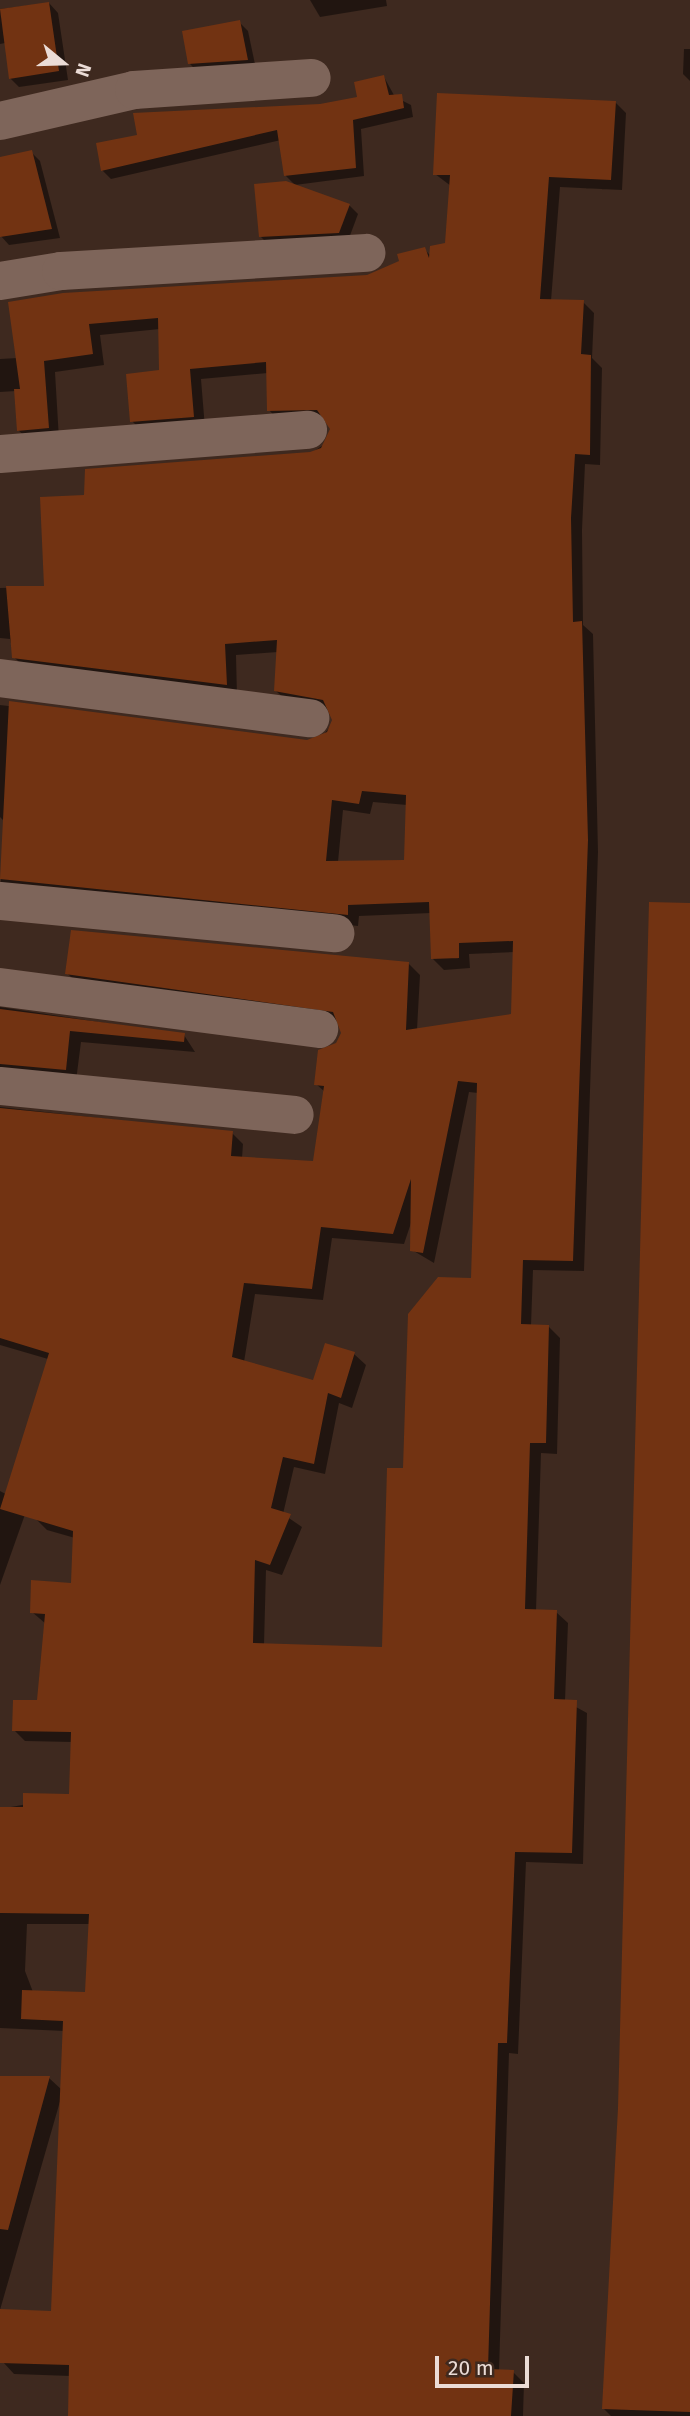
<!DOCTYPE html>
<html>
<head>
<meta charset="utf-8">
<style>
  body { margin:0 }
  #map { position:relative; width:690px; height:2416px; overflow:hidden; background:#3e291f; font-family:"Fira Sans",sans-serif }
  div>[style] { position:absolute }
  .shadow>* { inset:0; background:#0007 }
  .building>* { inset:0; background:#723312 }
  .minor>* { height:38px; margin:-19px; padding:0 19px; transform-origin:19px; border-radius:19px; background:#7e655a }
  span { translate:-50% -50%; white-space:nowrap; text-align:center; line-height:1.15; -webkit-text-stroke:6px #3e291f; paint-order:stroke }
  .north { position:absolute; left:28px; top:28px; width:70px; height:70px; -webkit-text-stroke:5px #3e291f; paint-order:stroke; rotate:109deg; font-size:19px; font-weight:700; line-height:28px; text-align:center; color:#ebdcd6 }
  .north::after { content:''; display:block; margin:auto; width:24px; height:32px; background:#ebdcd6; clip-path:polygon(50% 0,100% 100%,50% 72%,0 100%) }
  .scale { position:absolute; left:435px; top:2356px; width:94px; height:32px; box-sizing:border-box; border:4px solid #ebdcd6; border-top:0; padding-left:9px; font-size:21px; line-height:24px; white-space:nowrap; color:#ebdcd6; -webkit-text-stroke:5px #3e291f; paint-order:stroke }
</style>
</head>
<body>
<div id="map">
  <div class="shadow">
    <div style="clip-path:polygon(310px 0,386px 0,387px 6px,320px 17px)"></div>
    <div style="clip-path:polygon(49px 3px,58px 13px,68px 80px,19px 87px,10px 78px,5px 43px,0 44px,0 9px)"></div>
    <div style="clip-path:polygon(239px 22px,248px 31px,256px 69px,199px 73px,190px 64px)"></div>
    <div style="clip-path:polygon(684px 49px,690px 49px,690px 81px,683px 74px)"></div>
    <div style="clip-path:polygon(384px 77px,395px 97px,411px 105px,413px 117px,361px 129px,364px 176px,295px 185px,286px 176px,281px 140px,111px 179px,102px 170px,360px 99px)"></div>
    <div style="clip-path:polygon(evenodd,615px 102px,626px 113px,622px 190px,560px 187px,551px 301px,583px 302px,594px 313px,592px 358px,602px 368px,600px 465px,585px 464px,582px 530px,583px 625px,593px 634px,598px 852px,584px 1271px,533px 1270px,531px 1326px,549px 1327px,560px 1338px,557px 1454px,541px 1453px,536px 1611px,556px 1612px,568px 1623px,565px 1701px,587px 1713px,583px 1864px,526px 1862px,518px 2054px,509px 2053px,499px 2371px,513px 2372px,524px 2383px,523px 2416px,70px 2416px,71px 2376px,14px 2374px,3px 2362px,52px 2313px,61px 2098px,0 2310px,0 2077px,49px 2078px,62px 2090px,64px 2031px,0 2028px,0 1809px,71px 1796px,72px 1742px,25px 1741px,14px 1730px,38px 1702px,46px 1624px,32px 1612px,72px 1585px,75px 1538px,47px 1530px,36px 1519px,48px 1359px,0 1345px,0 1107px,232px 1133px,243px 1144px,242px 1158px,315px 1163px,325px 1092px,316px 1084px,342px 1033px,338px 1022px,78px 984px,67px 973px,408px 963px,420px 975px,417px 1030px,513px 1015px,514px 952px,469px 954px,470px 968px,444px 970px,433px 959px,431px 913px,359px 916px,358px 926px,14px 890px,0 894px,5px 822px,0 817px,0 705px,307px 741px,320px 739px,334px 722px,328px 710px,288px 702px,276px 691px,278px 652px,236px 655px,237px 696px,25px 668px,14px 657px,10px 639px,0 638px,0 588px,46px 587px,85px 496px,310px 454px,329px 441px,332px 427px,327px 421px,280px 422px,269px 410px,268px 373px,201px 379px,205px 428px,143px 432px,132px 421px,161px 372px,160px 329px,100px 335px,104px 365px,55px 372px,59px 439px,30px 441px,18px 430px,16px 391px,0 392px,0 359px,17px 358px,10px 303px,368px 277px,424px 249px,431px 256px,447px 244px,451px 186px,435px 174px,615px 102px,373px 802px,407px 805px,405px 862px,338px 862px,343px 810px,370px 814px,373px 802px,615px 102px,469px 1092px,478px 1093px,473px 1279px,405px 1470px,383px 1648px,264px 1645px,266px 1570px,282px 1575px,302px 1527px,283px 1514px,294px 1467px,325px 1474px,339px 1403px,352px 1408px,366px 1365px,354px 1354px,314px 1382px,244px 1362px,255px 1294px,323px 1300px,332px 1238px,404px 1244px,411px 1223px,412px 1250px,434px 1263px,469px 1092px,615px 102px,27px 1924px,90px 1924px,87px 1994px,33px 1992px,25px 1971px,27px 1924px)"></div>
    <div style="clip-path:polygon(31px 152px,40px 161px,60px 238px,9px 245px,0 235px,0 168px)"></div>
    <div style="clip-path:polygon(349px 205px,358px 214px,348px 241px,270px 246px,261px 237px)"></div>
    <div style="clip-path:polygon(690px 905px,690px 2416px,611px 2416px,604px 2409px)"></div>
    <div style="clip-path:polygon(0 1007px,184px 1035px,195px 1052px,81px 1042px,76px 1081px,0 1081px)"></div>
    <div style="clip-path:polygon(0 1491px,28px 1506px,0 1585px)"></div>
  </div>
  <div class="building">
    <div style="clip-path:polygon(49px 2px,59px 71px,9px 79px,0 9px)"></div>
    <div style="clip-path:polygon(240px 20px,248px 60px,188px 64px,182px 31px)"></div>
    <div style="clip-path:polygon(384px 75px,389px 95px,402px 94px,404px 108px,353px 120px,356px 168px,284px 176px,277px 130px,101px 171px,96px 143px,137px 135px,133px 113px,320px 104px,357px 97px,354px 82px)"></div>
    <div style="clip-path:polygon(evenodd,437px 93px,616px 101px,611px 180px,549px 177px,540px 299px,584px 300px,581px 354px,591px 355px,590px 455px,575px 454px,571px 518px,573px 622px,582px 621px,588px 840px,573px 1261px,523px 1260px,521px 1324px,549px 1325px,546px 1443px,530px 1443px,525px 1609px,557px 1610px,554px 1699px,577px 1700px,572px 1853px,515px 1852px,507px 2043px,498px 2043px,488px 2369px,514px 2370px,511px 2416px,68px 2416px,69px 2365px,0 2363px,0 2309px,51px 2311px,63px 2021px,21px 2019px,22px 1990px,85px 1992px,89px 1914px,0 1913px,0 1807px,23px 1807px,23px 1793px,69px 1794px,71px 1732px,12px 1731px,13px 1700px,37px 1700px,45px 1614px,30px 1613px,31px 1580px,71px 1583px,73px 1531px,0 1509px,49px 1353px,0 1338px,0 1108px,233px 1131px,231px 1156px,313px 1161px,324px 1086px,314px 1085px,318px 1050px,336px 1043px,341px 1033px,333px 1012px,65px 974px,71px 930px,409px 962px,406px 1030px,511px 1014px,513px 941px,459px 943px,459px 958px,431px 959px,429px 902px,348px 905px,348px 915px,0 879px,9px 701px,307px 740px,327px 732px,332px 720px,323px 700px,274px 691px,277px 640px,225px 644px,227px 685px,12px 658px,6px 586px,44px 586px,40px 497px,84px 495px,85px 469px,310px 452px,321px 448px,330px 429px,317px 410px,267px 411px,266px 362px,190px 369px,194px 417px,130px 422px,126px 374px,159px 370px,158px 318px,89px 324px,93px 354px,44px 361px,49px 428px,17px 431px,14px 389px,20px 389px,8px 302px,63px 293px,367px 275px,399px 261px,397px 254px,425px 247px,429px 258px,430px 246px,445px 243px,450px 175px,433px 175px,437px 93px,362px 791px,406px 795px,404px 860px,326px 861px,332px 800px,359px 804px,362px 791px,437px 93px,458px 1081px,477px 1083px,471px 1278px,438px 1277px,408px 1314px,403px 1468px,387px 1468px,382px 1647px,253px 1643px,255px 1560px,270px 1565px,291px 1514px,271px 1508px,283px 1457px,314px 1464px,328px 1393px,341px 1398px,355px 1352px,325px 1343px,313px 1380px,232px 1357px,244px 1283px,312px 1289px,321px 1227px,393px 1234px,411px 1179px,410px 1251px,423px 1253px,458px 1081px)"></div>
    <div style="clip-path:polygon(32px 150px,52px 229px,0 237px,0 157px)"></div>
    <div style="clip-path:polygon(286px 181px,350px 204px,339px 233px,259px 237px,254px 184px)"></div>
    <div style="clip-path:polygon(649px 902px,690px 903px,690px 2412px,602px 2409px,618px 2108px)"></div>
    <div style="clip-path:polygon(0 1009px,185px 1033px,184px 1042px,70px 1031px,66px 1070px,0 1064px)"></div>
    <div style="clip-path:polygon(0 2076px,50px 2076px,8px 2230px,0 2229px)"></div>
  </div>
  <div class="minor">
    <div style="left:0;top:121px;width:138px;rotate:-13deg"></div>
    <div style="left:134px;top:90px;width:178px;rotate:-3.9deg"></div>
    <div style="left:0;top:281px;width:62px;rotate:-9.3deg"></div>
    <div style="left:61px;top:271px;width:306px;rotate:-3.4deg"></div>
    <div style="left:0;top:454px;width:309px;rotate:-4.5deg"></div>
    <div style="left:0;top:678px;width:313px;rotate:7.4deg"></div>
    <div style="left:0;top:901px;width:337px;rotate:5.5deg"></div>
    <div style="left:0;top:987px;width:322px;rotate:7.5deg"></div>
    <div style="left:0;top:1086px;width:296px;rotate:5.6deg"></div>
  </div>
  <div class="north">N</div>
  <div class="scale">20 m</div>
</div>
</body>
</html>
